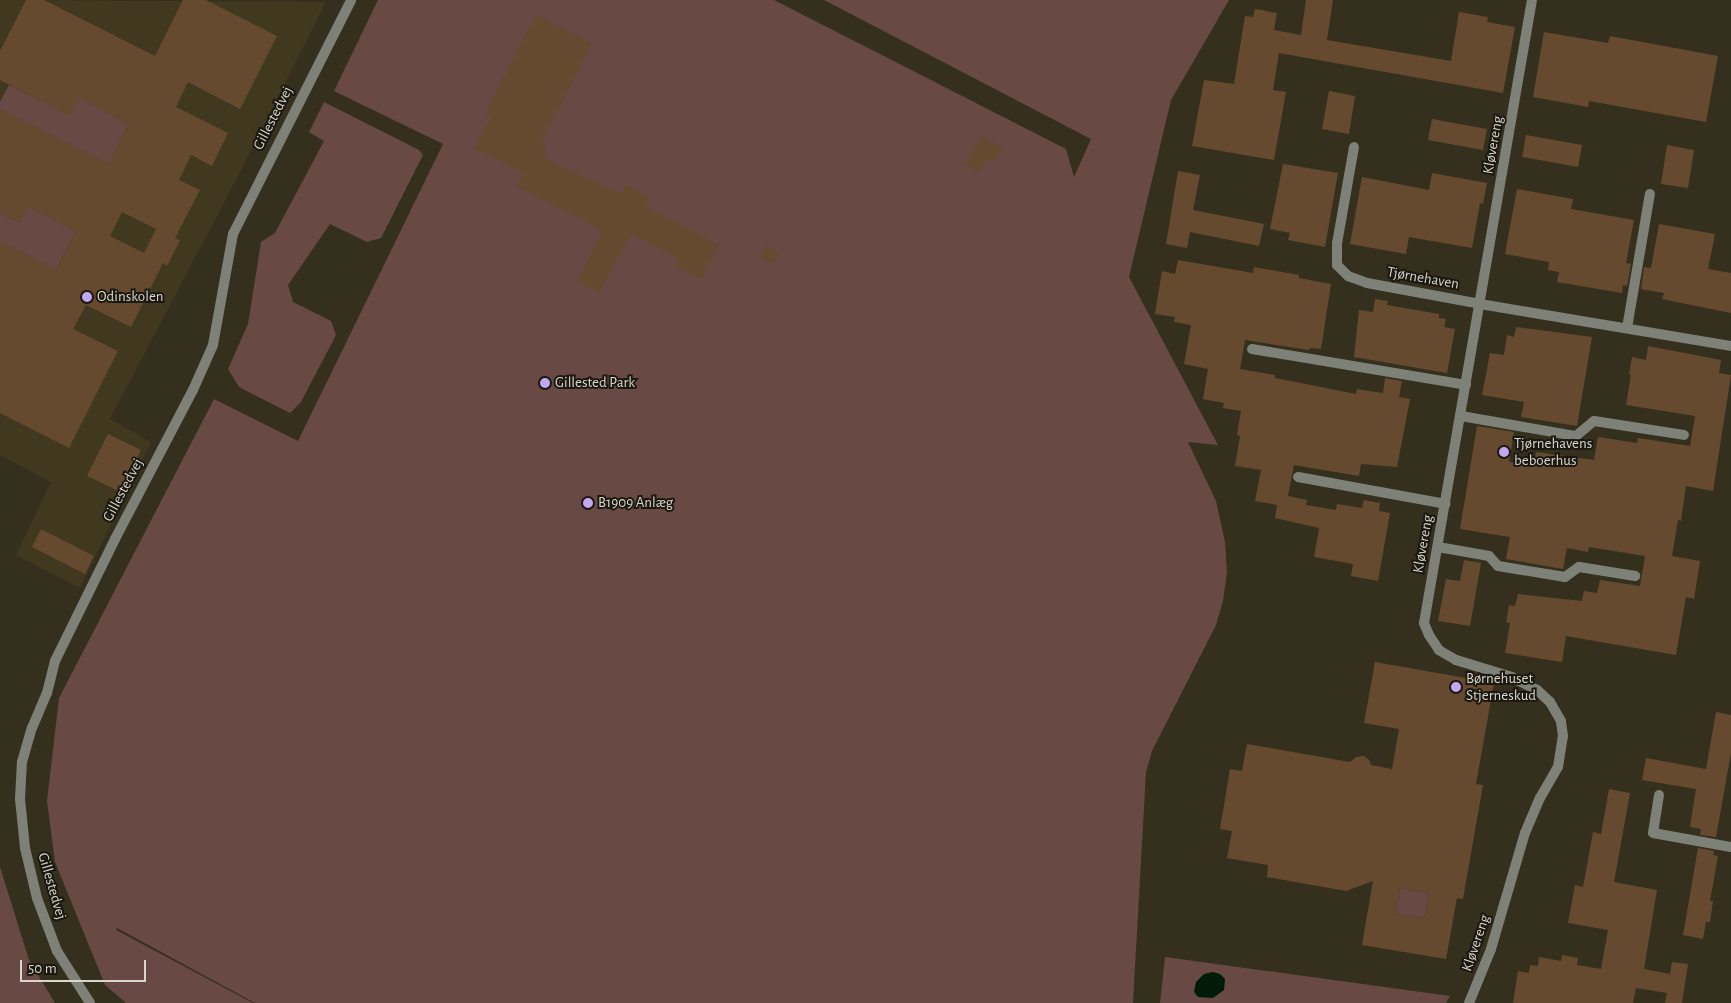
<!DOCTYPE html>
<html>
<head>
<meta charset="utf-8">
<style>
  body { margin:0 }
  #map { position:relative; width:1731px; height:1003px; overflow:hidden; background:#35301e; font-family:"Alegreya Sans",sans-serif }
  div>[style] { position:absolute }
  .built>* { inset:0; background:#40381f }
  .green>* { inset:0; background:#684943 }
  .water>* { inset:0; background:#001c09 }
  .building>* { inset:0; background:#664a30 }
  .minor>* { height:10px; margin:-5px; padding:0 5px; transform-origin:5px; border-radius:5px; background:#7e8178 }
  .dots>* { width:14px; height:14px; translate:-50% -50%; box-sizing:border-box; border:2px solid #1a1810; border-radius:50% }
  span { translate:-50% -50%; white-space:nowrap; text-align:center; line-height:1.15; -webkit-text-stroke:4px #1a1810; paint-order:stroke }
  .street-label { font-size:15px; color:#d9d6cb }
  .poi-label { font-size:15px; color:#d9d6cb }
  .left { translate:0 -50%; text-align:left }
  .scale { position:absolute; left:20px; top:960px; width:126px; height:22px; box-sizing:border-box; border:2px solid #d9d6cb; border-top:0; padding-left:6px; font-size:15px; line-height:18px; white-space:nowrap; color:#d9d6cb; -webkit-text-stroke:4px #1a1810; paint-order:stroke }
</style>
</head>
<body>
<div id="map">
  <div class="built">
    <div style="clip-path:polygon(0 0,326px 2px,239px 174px,110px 419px,151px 442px,80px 588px,16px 555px,51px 482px,0 455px)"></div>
  </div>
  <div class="green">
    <div style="clip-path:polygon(378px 0,774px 0,1066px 149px,1074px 177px,1091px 139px,824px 0,1229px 0,1171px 100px,1129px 277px,1218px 445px,1188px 442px,1216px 501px,1225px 542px,1227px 572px,1223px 601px,1216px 625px,1152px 751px,1146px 772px,1133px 1003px,255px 1003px,117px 928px,116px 930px,253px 1003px,126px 1003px,105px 985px,55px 862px,47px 801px,59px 698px,214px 399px,298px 441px,443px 144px,334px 91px)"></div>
    <div style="clip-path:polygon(9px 85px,69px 115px,79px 98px,129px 124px,108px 164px,0 109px,0 102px)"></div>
    <div style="clip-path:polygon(324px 102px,419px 150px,423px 155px,381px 238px,367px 242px,330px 224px,288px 285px,293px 302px,331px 321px,336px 335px,301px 402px,290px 413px,239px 387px,228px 369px,248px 324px,261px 242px,275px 233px,324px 141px,309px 132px)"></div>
    <div style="clip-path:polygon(28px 206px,76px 231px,56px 270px,0 241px,0 213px,19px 222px)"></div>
    <div style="clip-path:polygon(0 867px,29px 960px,55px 1003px,0 1003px)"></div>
    <div style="clip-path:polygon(1400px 888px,1429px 893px,1424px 918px,1396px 914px)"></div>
    <div style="clip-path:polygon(1165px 957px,1450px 996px,1446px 1003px,1160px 1003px)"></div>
  </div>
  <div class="water">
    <div style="clip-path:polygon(1213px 972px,1220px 974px,1225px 979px,1224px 990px,1213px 998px,1198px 997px,1194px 992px,1196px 982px,1204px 974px)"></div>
  </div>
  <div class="building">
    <div style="clip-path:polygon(evenodd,26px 0,44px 0,155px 56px,183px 0,206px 0,277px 36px,240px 109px,188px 82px,176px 107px,228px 133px,212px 166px,191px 155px,179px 180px,200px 190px,175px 238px,180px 240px,167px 266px,163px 263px,131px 327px,86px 305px,73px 329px,118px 351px,69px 448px,0 413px,0 241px,56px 270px,76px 231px,28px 206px,19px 222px,0 213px,0 109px,108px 164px,129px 124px,79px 98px,70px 116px,0 80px,0 51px,26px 0,122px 212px,156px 229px,144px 253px,110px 236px,122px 212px)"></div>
    <div style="clip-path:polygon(1306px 0,1333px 0,1327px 40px,1451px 61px,1459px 12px,1488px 17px,1487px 22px,1515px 27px,1503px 93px,1279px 53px,1273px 90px,1286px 92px,1274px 160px,1192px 146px,1204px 80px,1234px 84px,1245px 16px,1253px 17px,1255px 9px,1277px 13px,1274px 30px,1301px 35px)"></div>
    <div style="clip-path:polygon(536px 15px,592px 43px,542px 141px,546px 147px,543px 158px,621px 194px,626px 185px,649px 197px,645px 206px,719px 245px,701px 279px,675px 267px,680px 259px,631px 234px,600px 292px,577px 282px,602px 230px,516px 186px,523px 173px,474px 148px,491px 116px,485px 113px)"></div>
    <div style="clip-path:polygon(1544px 32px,1608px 43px,1610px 36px,1718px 56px,1706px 122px,1589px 101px,1588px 107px,1533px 97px)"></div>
    <div style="clip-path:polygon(1329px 91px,1355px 96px,1349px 134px,1322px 129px)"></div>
    <div style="clip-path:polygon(1432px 119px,1487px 129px,1483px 150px,1428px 140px)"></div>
    <div style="clip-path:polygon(1526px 135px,1582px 145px,1578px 167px,1522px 157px)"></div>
    <div style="clip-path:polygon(981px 136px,1002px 147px,994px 161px,987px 158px,979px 173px,965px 165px)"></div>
    <div style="clip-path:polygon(1667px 145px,1694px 150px,1688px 188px,1661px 184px)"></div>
    <div style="clip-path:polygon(1283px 164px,1338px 173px,1325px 247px,1288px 240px,1290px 233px,1270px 229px)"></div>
    <div style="clip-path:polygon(1178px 171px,1200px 175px,1193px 210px,1264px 224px,1259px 246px,1190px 232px,1187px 248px,1166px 244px)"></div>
    <div style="clip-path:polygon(1432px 173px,1487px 183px,1483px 204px,1480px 203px,1472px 248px,1409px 237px,1406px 254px,1350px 244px,1362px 177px,1429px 190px)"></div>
    <div style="clip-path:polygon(1517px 189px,1573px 199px,1571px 209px,1634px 220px,1626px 263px,1631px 264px,1627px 286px,1623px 285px,1622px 293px,1557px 282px,1559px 272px,1548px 270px,1549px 262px,1505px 254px)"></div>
    <div style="clip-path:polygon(1659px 224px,1715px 234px,1708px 269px,1731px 273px,1731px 313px,1662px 299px,1664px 293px,1641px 289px,1644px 267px,1651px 268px)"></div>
    <div style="clip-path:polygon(766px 246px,780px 253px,774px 264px,760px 257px)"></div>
    <div style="clip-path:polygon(1178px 260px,1253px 273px,1254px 267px,1299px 275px,1299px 278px,1331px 284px,1321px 349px,1310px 348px,1309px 350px,1245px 340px,1240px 369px,1275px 375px,1275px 378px,1356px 394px,1357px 389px,1383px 393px,1385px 378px,1402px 381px,1399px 397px,1410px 399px,1397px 467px,1361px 464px,1359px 476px,1294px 465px,1288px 496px,1307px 500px,1306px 505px,1336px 510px,1337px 504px,1362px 508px,1364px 500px,1380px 503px,1379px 511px,1390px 513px,1378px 581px,1351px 576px,1353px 564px,1314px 557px,1319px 528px,1275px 518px,1277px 505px,1255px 501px,1261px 470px,1235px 466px,1240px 436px,1237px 435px,1241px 411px,1223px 408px,1224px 403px,1203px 399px,1208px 369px,1184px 364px,1191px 325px,1174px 322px,1175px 317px,1155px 314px,1162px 271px,1175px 274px)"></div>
    <div style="clip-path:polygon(1375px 299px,1388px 301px,1387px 305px,1439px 314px,1439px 318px,1446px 319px,1444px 327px,1455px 329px,1447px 373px,1354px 357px,1359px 310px,1373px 312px)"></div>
    <div style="clip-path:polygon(1516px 327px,1592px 337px,1577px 426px,1521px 417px,1524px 402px,1482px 395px,1490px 353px,1504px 355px,1507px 335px,1514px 337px)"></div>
    <div style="clip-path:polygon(1648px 346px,1721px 360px,1719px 373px,1731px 375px,1713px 491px,1686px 486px,1681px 521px,1678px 520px,1672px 556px,1700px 561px,1694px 599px,1686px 597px,1676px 655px,1566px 636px,1562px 662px,1505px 653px,1510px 623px,1506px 622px,1509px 605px,1515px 606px,1518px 594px,1582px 601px,1584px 591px,1597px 593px,1600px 580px,1640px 586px,1645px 556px,1589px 547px,1588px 552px,1567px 548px,1563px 569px,1506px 559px,1510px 537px,1460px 529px,1477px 426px,1514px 432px,1509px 462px,1534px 466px,1536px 452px,1594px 460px,1598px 437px,1637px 443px,1638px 438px,1690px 446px,1695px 416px,1626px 405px,1631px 375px,1629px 374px,1632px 357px,1646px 360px)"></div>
    <div style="clip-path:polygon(108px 434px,141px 450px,121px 492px,87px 476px)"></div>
    <div style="clip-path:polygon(41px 529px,94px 556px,85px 574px,32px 547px)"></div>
    <div style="clip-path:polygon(1464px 560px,1481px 563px,1470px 626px,1438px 621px,1446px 579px,1460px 581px)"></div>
    <div style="clip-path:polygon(evenodd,1375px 662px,1494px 683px,1476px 784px,1483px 785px,1463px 899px,1457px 898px,1446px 959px,1362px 945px,1373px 881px,1346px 891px,1267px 877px,1268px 865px,1227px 858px,1232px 831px,1220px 829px,1230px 769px,1242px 771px,1247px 744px,1350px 762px,1356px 757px,1364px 756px,1369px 760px,1371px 765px,1392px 769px,1399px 729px,1364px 723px,1375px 662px,1400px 888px,1429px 893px,1424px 918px,1396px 914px,1400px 888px)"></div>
    <div style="clip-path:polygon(1716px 712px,1731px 715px,1731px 753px,1716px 837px,1700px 835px,1701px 829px,1690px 827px,1696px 789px,1642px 780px,1646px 758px,1706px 769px)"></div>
    <div style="clip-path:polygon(1609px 789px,1630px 793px,1614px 882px,1657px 890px,1644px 969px,1670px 974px,1672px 962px,1688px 964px,1682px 1003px,1665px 1003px,1667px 993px,1636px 988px,1633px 1003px,1513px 1003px,1518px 971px,1529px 973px,1530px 965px,1538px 966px,1539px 957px,1561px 961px,1562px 955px,1578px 958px,1577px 965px,1601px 969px,1608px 930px,1568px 923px,1575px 885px,1583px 887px,1593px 832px,1601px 834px)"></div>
    <div style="clip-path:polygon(1698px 848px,1714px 851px,1713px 855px,1718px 856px,1710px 901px,1713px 901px,1710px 922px,1706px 922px,1703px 939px,1683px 935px)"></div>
  </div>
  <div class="minor">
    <div style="left:1354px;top:147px;width:97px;rotate:100deg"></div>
    <div style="left:1337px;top:243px;width:22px;rotate:90deg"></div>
    <div style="left:1337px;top:265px;width:16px;rotate:45deg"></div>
    <div style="left:1348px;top:276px;width:20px;rotate:20deg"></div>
    <div style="left:1367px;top:283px;width:115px;rotate:10.5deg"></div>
    <div style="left:1480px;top:304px;width:254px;rotate:9.5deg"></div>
    <div style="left:1627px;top:328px;width:136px;rotate:-80.3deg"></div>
    <div style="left:1252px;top:349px;width:217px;rotate:9.5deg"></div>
    <div style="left:1461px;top:416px;width:117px;rotate:9.9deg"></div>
    <div style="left:1576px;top:436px;width:23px;rotate:-40deg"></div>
    <div style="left:1594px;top:421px;width:91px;rotate:8.8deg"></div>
    <div style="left:1298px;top:477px;width:150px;rotate:10.3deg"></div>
    <div style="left:1438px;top:547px;width:52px;rotate:10deg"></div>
    <div style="left:1489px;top:556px;width:13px;rotate:48deg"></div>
    <div style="left:1498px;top:566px;width:68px;rotate:9.3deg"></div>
    <div style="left:1565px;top:577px;width:17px;rotate:-36deg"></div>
    <div style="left:1579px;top:567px;width:57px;rotate:9.1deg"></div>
    <div style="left:1659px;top:795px;width:38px;rotate:99deg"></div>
    <div style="left:1653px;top:833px;width:79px;rotate:10.2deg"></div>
    <div style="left:90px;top:1003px;width:62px;rotate:-122.4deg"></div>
    <div style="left:57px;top:951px;width:57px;rotate:-110.7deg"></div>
    <div style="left:37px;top:898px;width:51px;rotate:-103.5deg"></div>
    <div style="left:25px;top:848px;width:49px;rotate:-95.8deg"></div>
    <div style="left:20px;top:799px;width:37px;rotate:-87deg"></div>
    <div style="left:22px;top:762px;width:35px;rotate:-74deg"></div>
    <div style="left:32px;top:728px;width:38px;rotate:-67deg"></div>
    <div style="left:47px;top:693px;width:33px;rotate:-76deg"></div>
    <div style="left:55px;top:661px;width:136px;rotate:-63.8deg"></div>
    <div style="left:115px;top:539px;width:168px;rotate:-62.4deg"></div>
    <div style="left:193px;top:390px;width:49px;rotate:-66deg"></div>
    <div style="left:213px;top:345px;width:113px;rotate:-79.8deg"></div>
    <div style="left:233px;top:234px;width:262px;rotate:-63.2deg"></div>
    <div style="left:1469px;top:1003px;width:58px;rotate:-67.8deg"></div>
    <div style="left:1491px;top:949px;width:121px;rotate:-73.7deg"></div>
    <div style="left:1525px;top:833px;width:38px;rotate:-67deg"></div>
    <div style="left:1540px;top:798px;width:36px;rotate:-60deg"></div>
    <div style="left:1558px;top:767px;width:31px;rotate:-81deg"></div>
    <div style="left:1563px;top:736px;width:15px;rotate:-98deg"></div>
    <div style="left:1561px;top:721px;width:22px;rotate:-120deg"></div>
    <div style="left:1550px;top:702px;width:18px;rotate:-137deg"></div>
    <div style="left:1537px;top:690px;width:28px;rotate:-153deg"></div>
    <div style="left:1512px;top:677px;width:59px;rotate:-163.1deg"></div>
    <div style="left:1456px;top:660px;width:20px;rotate:-150deg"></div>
    <div style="left:1439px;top:650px;width:18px;rotate:-124deg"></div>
    <div style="left:1429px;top:635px;width:13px;rotate:-113deg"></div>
    <div style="left:1424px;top:623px;width:632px;rotate:-80.17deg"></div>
  </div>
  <div class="dots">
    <div style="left:87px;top:297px;background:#c4a7f1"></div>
    <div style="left:545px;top:383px;background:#c4a7f1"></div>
    <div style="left:1504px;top:452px;background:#c4a7f1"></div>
    <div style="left:588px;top:503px;background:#c4a7f1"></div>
    <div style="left:1456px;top:687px;background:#c4a7f1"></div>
  </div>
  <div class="street-label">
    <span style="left:273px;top:118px;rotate:-63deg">Gillestedvej</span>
    <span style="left:1493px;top:145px;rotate:-80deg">Kløvereng</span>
    <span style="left:1423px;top:278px;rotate:10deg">Tjørnehaven</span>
    <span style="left:123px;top:490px;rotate:-62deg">Gillestedvej</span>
    <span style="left:1423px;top:544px;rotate:-80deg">Kløvereng</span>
    <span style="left:52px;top:886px;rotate:74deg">Gillestedvej</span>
    <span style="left:1476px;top:943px;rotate:-71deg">Kløvereng</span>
  </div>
  <div class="poi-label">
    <span class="left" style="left:97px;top:297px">Odinskolen</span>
    <span class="left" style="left:555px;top:383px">Gillested Park</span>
    <span class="left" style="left:1514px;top:452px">Tjørnehavens<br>beboerhus</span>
    <span class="left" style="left:598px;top:503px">B1909 Anlæg</span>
    <span class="left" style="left:1466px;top:687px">Børnehuset<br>Stjerneskud</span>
  </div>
  <div class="scale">50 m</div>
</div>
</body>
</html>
